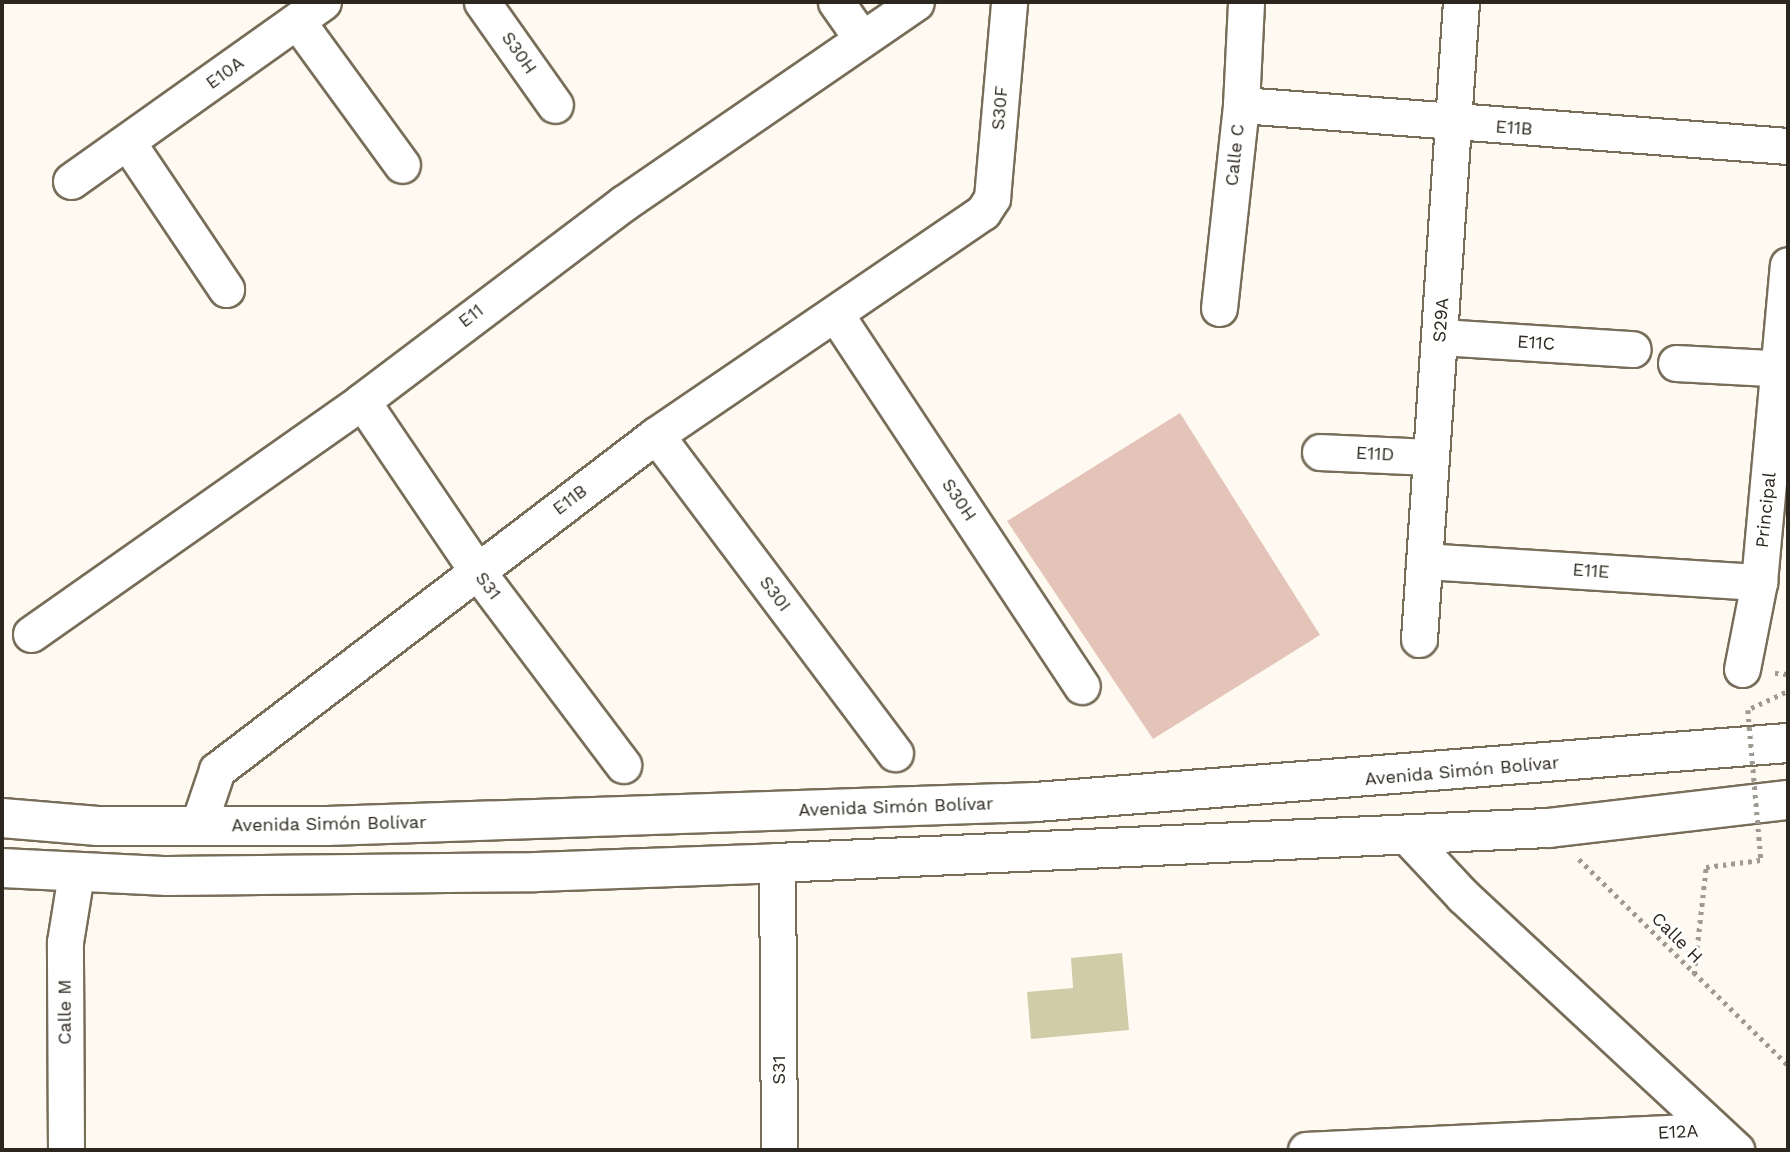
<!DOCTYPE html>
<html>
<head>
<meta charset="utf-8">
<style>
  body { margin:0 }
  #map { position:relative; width:1790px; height:1152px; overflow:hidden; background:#fefaf1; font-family:"Work Sans",sans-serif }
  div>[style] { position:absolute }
  .green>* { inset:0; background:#e4c4b9 }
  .building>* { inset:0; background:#cfcca7 }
  .path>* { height:4.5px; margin-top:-2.25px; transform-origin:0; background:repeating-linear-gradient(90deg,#9e9a91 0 3.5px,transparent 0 8.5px) }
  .roads { filter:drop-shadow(2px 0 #776d59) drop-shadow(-2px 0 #776d59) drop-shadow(0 2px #776d59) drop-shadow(0 -2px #776d59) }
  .minor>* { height:35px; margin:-17.5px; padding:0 17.5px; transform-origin:17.5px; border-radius:17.5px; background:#fff }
  .trunk>* { height:38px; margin:-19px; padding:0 19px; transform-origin:19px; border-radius:19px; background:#fff }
  .path-bridge>* { height:4.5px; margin-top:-2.25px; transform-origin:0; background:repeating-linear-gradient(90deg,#9e9a91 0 3.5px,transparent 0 8.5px) }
  span { translate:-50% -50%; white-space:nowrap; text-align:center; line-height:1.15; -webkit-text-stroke:5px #fff; paint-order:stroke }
  .street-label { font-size:18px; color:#2b271e }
  .frame { position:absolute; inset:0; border:4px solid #2b271e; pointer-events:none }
</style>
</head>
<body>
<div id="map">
  <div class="green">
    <div style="clip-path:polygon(1180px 413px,1320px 635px,1153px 739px,1007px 521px)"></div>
  </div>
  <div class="building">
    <div style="clip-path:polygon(1122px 953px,1129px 1030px,1031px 1039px,1027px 992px,1073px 988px,1071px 958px)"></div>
  </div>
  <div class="path">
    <div style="left:1775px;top:673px;width:13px;rotate:4deg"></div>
    <div style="left:1751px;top:708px;width:41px;rotate:-24.7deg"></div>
    <div style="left:1579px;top:859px;width:293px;rotate:44.6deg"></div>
    <div style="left:1694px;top:974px;width:108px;rotate:-83.6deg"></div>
    <div style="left:1706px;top:867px;width:55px;rotate:-7.3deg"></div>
  </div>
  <div class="roads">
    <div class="minor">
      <div style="left:482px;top:2px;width:126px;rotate:54.7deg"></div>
      <div style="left:836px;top:2px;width:45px;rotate:54.9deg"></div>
      <div style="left:297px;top:21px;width:178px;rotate:53.9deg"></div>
      <div style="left:1241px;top:105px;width:549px;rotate:4.29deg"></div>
      <div style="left:128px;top:143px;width:176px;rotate:56.1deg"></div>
      <div style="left:71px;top:181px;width:309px;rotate:-35.4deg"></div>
      <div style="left:1219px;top:308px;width:204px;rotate:-83.8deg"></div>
      <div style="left:1241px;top:105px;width:103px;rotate:-87.2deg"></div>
      <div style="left:836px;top:315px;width:445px;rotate:56.5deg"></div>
      <div style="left:1440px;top:337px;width:193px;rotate:3.6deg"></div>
      <div style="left:1676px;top:363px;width:112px;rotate:3.1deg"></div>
      <div style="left:362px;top:401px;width:205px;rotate:55.9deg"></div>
      <div style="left:477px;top:571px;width:243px;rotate:53deg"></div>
      <div style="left:656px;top:435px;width:398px;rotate:53.1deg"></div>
      <div style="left:1320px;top:452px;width:109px;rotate:2.6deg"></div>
      <div style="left:1424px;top:561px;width:336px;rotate:3.6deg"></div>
      <div style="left:31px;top:634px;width:405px;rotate:-35.1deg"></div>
      <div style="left:362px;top:401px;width:328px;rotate:-37.1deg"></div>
      <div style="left:624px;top:203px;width:354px;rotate:-34.5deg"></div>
      <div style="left:1419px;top:639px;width:638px;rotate:-86.23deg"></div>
      <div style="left:1742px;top:669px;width:89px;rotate:-78.9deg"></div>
      <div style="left:1759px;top:582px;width:318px;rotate:-84.8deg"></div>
      <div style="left:198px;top:826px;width:59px;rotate:-71.3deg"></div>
      <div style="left:217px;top:770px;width:552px;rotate:-37.35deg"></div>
      <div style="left:656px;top:435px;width:396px;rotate:-34.3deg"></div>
      <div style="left:983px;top:212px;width:17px;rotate:-57deg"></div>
      <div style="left:992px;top:198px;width:197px;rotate:-85deg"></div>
      <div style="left:1405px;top:834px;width:85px;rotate:46.9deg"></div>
      <div style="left:1463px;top:896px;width:373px;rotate:42.9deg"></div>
      <div style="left:777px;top:863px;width:287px;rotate:89.6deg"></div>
      <div style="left:66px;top:1150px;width:208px;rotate:-90.3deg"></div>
      <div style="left:65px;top:942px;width:69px;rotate:-80.8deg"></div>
      <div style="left:1306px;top:1150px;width:409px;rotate:-2.7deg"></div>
    </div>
    <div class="trunk">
      <div style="left:2px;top:818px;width:96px;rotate:4.8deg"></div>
      <div style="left:98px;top:826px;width:229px"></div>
      <div style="left:327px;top:826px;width:709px;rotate:-1.94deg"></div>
      <div style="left:1036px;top:802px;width:754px;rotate:-4.49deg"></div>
      <div style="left:2px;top:868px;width:166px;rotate:2.8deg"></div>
      <div style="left:168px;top:876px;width:368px;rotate:-0.6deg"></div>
      <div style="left:536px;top:872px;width:241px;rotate:-2.1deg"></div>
      <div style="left:777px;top:863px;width:773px;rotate:-2.6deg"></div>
      <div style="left:1549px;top:828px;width:241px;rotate:-6.7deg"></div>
    </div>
  </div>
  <div class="path-bridge">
    <div style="left:1748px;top:710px;width:151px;rotate:85deg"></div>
  </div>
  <div class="street-label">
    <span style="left:519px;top:53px;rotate:55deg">S30H</span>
    <span style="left:225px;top:73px;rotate:-36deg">E10A</span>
    <span style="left:1000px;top:108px;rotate:-85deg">S30F</span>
    <span style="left:1514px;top:128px;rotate:4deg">E11B</span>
    <span style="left:1235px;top:155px;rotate:-84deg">Calle C</span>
    <span style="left:471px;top:316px;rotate:-38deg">E11</span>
    <span style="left:1441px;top:320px;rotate:-86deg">S29A</span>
    <span style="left:1536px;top:343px;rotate:4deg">E11C</span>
    <span style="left:1375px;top:454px;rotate:3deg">E11D</span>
    <span style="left:570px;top:500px;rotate:-37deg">E11B</span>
    <span style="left:959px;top:500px;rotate:56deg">S30H</span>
    <span style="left:1766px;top:510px;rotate:-84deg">Principal</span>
    <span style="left:1591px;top:571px;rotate:4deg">E11E</span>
    <span style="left:488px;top:586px;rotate:53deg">S31</span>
    <span style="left:775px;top:594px;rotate:53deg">S30I</span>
    <span style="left:1462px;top:771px;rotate:-5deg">Avenida Simón Bolívar</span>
    <span style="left:896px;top:807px;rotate:-2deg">Avenida Simón Bolívar</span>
    <span style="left:329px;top:824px;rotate:-1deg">Avenida Simón Bolívar</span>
    <span style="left:1677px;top:938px;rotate:45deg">Calle H</span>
    <span style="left:65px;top:1012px;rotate:-90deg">Calle M</span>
    <span style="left:779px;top:1070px;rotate:-90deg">S31</span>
    <span style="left:1678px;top:1132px;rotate:-3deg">E12A</span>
  </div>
  <div class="frame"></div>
</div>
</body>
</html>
